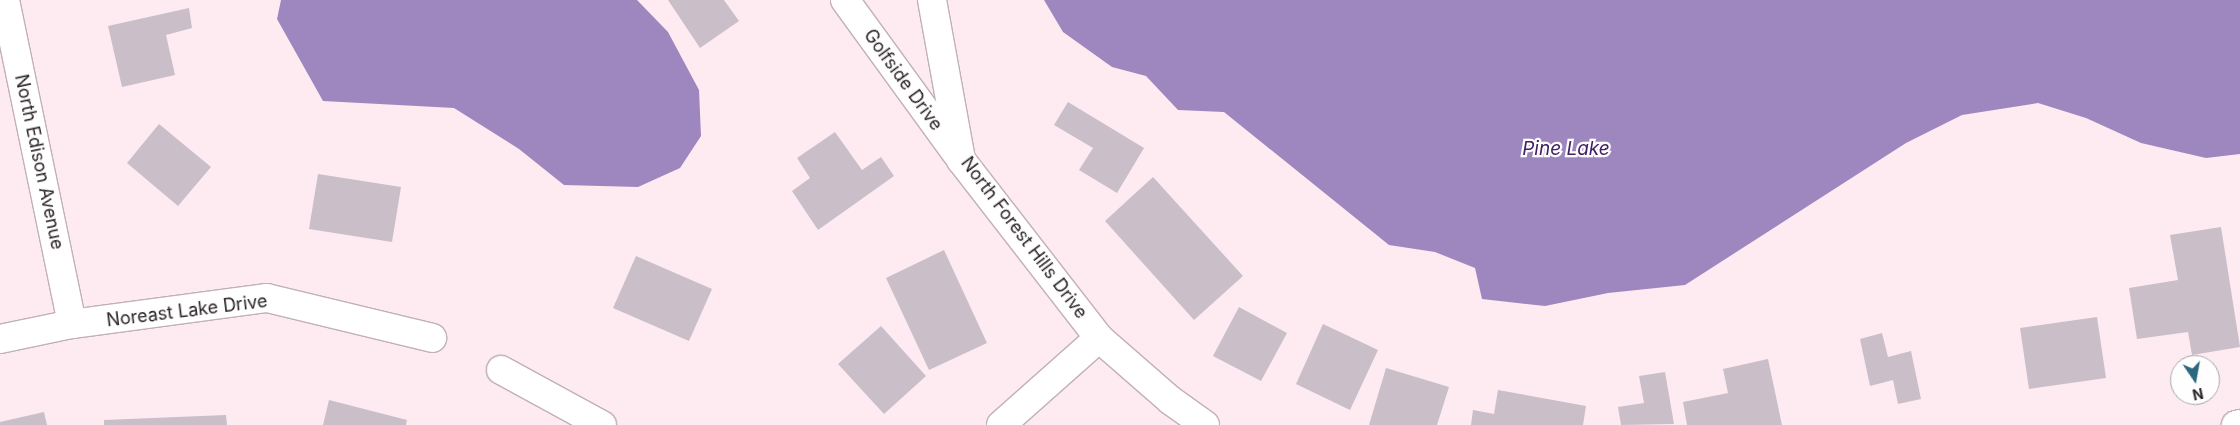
<!DOCTYPE html>
<html>
<head>
<meta charset="utf-8">
<style>
  body { margin:0 }
  #map { position:relative; width:2240px; height:425px; overflow:hidden; background:#fdebf1; font-family:Inter,sans-serif }
  div>[style] { position:absolute }
  .water>* { inset:0; background:#9e87be }
  .building>* { inset:0; background:#cabec9 }
  .roads { filter:drop-shadow(1px 0 #c1b0b6) drop-shadow(-1px 0 #c1b0b6) drop-shadow(0 1px #c1b0b6) drop-shadow(0 -1px #c1b0b6) }
  .street>* { height:28px; margin:-14px; padding:0 14px; transform-origin:14px; border-radius:14px; background:#fff }
  span { translate:-50% -50%; white-space:nowrap; text-align:center; line-height:1.15; -webkit-text-stroke:4.5px #fefefe; paint-order:stroke }
  .street-label { font-size:18px; color:#2a2426 }
  .water-label { font-size:19px; color:#412063; font-style:italic }
  .north { position:absolute; left:2170px; top:355px; width:50px; height:50px; box-sizing:border-box; background:#fefefe; border:1px solid #a9a7a8; border-radius:50%; rotate:168deg; font-size:14px; font-weight:700; line-height:20px; text-align:center; color:#2a2426 }
  .north::after { content:''; display:block; margin:auto; width:18px; height:22px; background:#2b687f; clip-path:polygon(50% 0,100% 100%,50% 72%,0 100%) }
</style>
</head>
<body>
<div id="map">
  <div class="water">
    <div style="clip-path:polygon(281px 0,637px 0,668px 32px,699px 90px,701px 136px,680px 168px,638px 187px,564px 185px,519px 149px,454px 108px,323px 101px,277px 19px)"></div>
    <div style="clip-path:polygon(1044px 0,2240px 0,2240px 154px,2206px 158px,2141px 143px,2086px 118px,2038px 103px,1962px 115px,1906px 143px,1685px 285px,1608px 293px,1545px 306px,1482px 299px,1475px 268px,1435px 252px,1389px 245px,1224px 112px,1178px 110px,1146px 76px,1112px 67px,1063px 32px)"></div>
  </div>
  <div class="building">
    <div style="clip-path:polygon(668px 0,724px 0,739px 21px,700px 48px)"></div>
    <div style="clip-path:polygon(189px 8px,192px 28px,166px 35px,175px 75px,122px 87px,108px 26px)"></div>
    <div style="clip-path:polygon(1068px 102px,1144px 148px,1117px 193px,1079px 170px,1093px 148px,1054px 125px)"></div>
    <div style="clip-path:polygon(159px 124px,211px 167px,178px 206px,127px 163px)"></div>
    <div style="clip-path:polygon(835px 132px,862px 170px,881px 157px,894px 176px,818px 230px,792px 191px,810px 178px,797px 158px)"></div>
    <div style="clip-path:polygon(318px 174px,401px 187px,392px 242px,309px 229px)"></div>
    <div style="clip-path:polygon(1153px 177px,1243px 276px,1194px 320px,1105px 221px)"></div>
    <div style="clip-path:polygon(2221px 227px,2240px 347px,2192px 355px,2188px 332px,2137px 339px,2129px 288px,2178px 280px,2170px 235px)"></div>
    <div style="clip-path:polygon(944px 250px,987px 343px,929px 370px,886px 278px)"></div>
    <div style="clip-path:polygon(636px 256px,712px 289px,689px 341px,613px 308px)"></div>
    <div style="clip-path:polygon(1239px 307px,1287px 333px,1261px 381px,1213px 356px)"></div>
    <div style="clip-path:polygon(2097px 317px,2106px 378px,2029px 389px,2020px 328px)"></div>
    <div style="clip-path:polygon(1323px 324px,1378px 350px,1350px 410px,1296px 384px)"></div>
    <div style="clip-path:polygon(881px 326px,926px 376px,884px 414px,838px 364px)"></div>
    <div style="clip-path:polygon(1882px 333px,1888px 357px,1911px 351px,1921px 399px,1898px 404px,1893px 380px,1870px 386px,1860px 339px)"></div>
    <div style="clip-path:polygon(1768px 359px,1782px 425px,1687px 425px,1683px 402px,1728px 393px,1723px 369px)"></div>
    <div style="clip-path:polygon(1386px 368px,1449px 387px,1437px 425px,1369px 425px)"></div>
    <div style="clip-path:polygon(1665px 372px,1674px 424px,1621px 425px,1618px 407px,1644px 403px,1639px 376px)"></div>
    <div style="clip-path:polygon(1498px 390px,1586px 406px,1583px 425px,1471px 425px,1473px 410px,1494px 414px)"></div>
    <div style="clip-path:polygon(329px 400px,407px 420px,406px 425px,323px 425px)"></div>
    <div style="clip-path:polygon(44px 412px,47px 425px,0 425px,0 422px)"></div>
    <div style="clip-path:polygon(226px 415px,227px 425px,104px 425px,104px 420px)"></div>
  </div>
  <div class="roads">
    <div class="street">
      <div style="left:5px;top:0;width:331px;rotate:78.3deg"></div>
      <div style="left:845px;top:0;width:190px;rotate:54deg"></div>
      <div style="left:932px;top:0;width:163px;rotate:79.7deg"></div>
      <div style="left:961px;top:160px;width:225px;rotate:52.2deg"></div>
      <div style="left:1099px;top:338px;width:94px;rotate:41.1deg"></div>
      <div style="left:1170px;top:400px;width:43px;rotate:35.5deg"></div>
      <div style="left:0;top:339px;width:74px;rotate:-11.8deg"></div>
      <div style="left:72px;top:324px;width:197px;rotate:-7.6deg"></div>
      <div style="left:267px;top:298px;width:170px;rotate:13.6deg"></div>
      <div style="left:501px;top:370px;width:115px;rotate:28.6deg"></div>
      <div style="left:1001px;top:425px;width:131px;rotate:-41.6deg"></div>
      <div style="left:2236px;top:425px;width:4px;rotate:-14deg"></div>
    </div>
  </div>
  <div class="street-label">
    <span style="left:903px;top:80px;rotate:54deg">Golfside Drive</span>
    <span style="left:39px;top:162px;rotate:78deg">North Edison Avenue</span>
    <span style="left:1024px;top:238px;rotate:53deg">North Forest Hills Drive</span>
    <span style="left:187px;top:311px;rotate:-7deg">Noreast Lake Drive</span>
  </div>
  <div class="water-label">
    <span style="left:1566px;top:149px">Pine Lake</span>
  </div>
  <div class="north">N</div>
</div>
</body>
</html>
